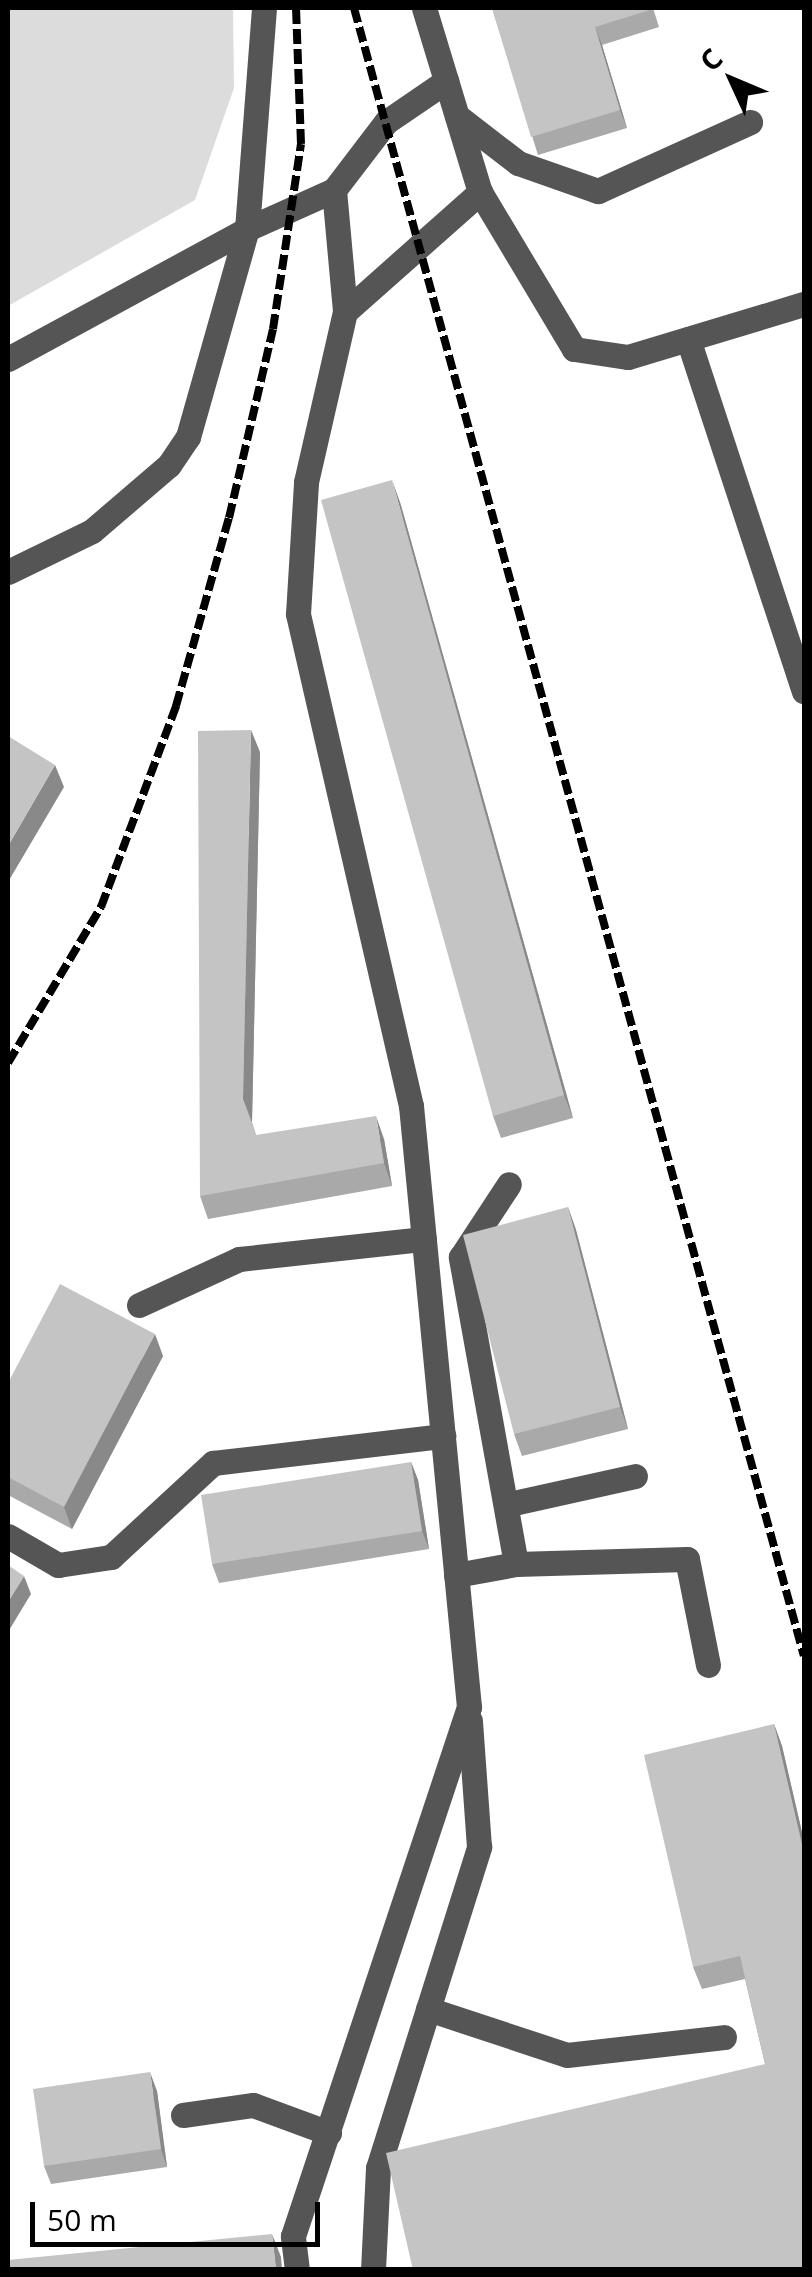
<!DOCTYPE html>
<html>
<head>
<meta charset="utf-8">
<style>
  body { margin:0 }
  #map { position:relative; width:812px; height:2277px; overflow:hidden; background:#fff; font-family:"Open Sans",sans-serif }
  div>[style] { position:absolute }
  .green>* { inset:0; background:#dcdcdc }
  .minor>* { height:25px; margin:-12.5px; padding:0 12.5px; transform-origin:12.5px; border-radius:12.5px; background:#555 }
  .rail>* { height:8px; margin-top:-4px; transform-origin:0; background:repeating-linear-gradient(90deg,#000 0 15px,transparent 0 20px) }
  .wall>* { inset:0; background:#a9a9a9 }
  .shaded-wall>* { inset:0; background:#898989 }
  .building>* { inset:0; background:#c4c4c4 }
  span { translate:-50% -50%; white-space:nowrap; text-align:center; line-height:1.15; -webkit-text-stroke:8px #fff; paint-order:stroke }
  .frame { position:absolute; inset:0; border:10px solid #000; pointer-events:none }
  .north { position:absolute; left:682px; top:30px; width:100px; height:100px; -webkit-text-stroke:8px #fff; paint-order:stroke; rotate:314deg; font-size:28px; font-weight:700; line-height:40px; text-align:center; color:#000 }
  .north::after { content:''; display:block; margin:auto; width:35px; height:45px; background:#000; clip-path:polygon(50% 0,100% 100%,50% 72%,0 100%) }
  .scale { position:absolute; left:30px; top:2202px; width:290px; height:45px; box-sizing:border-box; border:5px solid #000; border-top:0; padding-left:12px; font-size:30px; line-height:35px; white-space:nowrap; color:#000; -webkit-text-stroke:8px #fff; paint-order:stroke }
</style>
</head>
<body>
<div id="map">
  <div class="green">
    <div style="clip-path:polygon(8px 8px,233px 8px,234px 88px,195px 200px,8px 306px)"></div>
  </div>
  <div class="minor">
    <div style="left:424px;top:8px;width:192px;rotate:73.1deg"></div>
    <div style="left:480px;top:192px;width:183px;rotate:59.1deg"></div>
    <div style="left:574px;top:349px;width:55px;rotate:8.4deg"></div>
    <div style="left:628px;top:357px;width:184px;rotate:-16.8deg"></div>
    <div style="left:457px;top:116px;width:77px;rotate:37.6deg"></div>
    <div style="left:518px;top:163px;width:85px;rotate:19.3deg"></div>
    <div style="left:598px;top:191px;width:167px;rotate:-24.4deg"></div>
    <div style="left:334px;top:190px;width:122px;rotate:84.8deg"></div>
    <div style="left:688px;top:339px;width:371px;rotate:71.8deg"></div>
    <div style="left:8px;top:359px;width:272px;rotate:-28.5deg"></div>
    <div style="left:247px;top:229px;width:222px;rotate:-85.6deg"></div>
    <div style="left:8px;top:572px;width:93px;rotate:-26deg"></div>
    <div style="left:92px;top:531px;width:101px;rotate:-40.6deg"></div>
    <div style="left:169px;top:465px;width:34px;rotate:-56deg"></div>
    <div style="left:188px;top:437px;width:216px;rotate:-74.2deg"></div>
    <div style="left:247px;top:229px;width:95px;rotate:-24.1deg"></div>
    <div style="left:334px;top:190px;width:86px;rotate:-52.6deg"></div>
    <div style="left:386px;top:122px;width:73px;rotate:-34.3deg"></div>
    <div style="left:139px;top:1305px;width:110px;rotate:-24.7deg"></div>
    <div style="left:239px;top:1259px;width:186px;rotate:-6.2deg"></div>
    <div style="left:509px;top:1504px;width:129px;rotate:-12.5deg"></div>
    <div style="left:8px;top:1536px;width:58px;rotate:30.1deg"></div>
    <div style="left:58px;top:1565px;width:54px;rotate:-8.6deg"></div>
    <div style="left:111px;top:1557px;width:139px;rotate:-42.7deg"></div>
    <div style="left:213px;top:1463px;width:232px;rotate:-6.7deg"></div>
    <div style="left:516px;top:1564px;width:171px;rotate:-1.7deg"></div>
    <div style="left:687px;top:1559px;width:108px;rotate:78.8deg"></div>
    <div style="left:456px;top:1575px;width:61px;rotate:-10.4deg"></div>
    <div style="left:516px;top:1564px;width:312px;rotate:-100.2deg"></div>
    <div style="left:461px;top:1257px;width:87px;rotate:-56.7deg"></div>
    <div style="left:428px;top:2009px;width:146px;rotate:18.3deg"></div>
    <div style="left:567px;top:2055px;width:158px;rotate:-6.5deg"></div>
    <div style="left:183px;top:2115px;width:71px;rotate:-8.1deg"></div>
    <div style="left:253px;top:2105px;width:81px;rotate:20.2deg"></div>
    <div style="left:297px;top:2270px;width:34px;rotate:-97deg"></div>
    <div style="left:293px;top:2236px;width:558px;rotate:-71.6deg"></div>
    <div style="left:469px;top:1707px;width:604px;rotate:-95.51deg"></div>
    <div style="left:411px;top:1106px;width:505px;rotate:-102.94deg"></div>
    <div style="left:298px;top:614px;width:132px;rotate:-86.5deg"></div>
    <div style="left:306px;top:482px;width:174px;rotate:-77.1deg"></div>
    <div style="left:345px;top:312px;width:181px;rotate:-41.6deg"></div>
    <div style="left:373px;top:2270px;width:102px;rotate:-87.2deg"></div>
    <div style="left:378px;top:2168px;width:337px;rotate:-72.5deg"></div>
    <div style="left:479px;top:1847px;width:127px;rotate:-94.1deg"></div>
  </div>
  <div class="rail">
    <div style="left:354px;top:8px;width:1708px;rotate:74.73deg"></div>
    <div style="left:8px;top:1063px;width:182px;rotate:-59.2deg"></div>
    <div style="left:101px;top:907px;width:215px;rotate:-69.5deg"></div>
    <div style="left:176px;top:706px;width:195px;rotate:-74.3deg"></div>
    <div style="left:229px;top:518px;width:194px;rotate:-76.9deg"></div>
    <div style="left:273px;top:329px;width:187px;rotate:-81.4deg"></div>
    <div style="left:301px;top:144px;width:136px;rotate:-92.1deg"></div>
  </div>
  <div class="wall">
    <div style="clip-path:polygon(492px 8px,653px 8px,659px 27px,602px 45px,627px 128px,538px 155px)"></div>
    <div style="clip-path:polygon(400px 502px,573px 1118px,501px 1138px,493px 1116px)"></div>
    <div style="clip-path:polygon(260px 752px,252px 1122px,256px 1135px,384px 1139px,392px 1186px,208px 1219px,200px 1196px)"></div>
    <div style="clip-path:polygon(568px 1207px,576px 1230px,628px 1429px,522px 1456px,514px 1434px)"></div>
    <div style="clip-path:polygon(163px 1356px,72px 1529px,8px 1495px,8px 1383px)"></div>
    <div style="clip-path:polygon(411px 1462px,418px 1480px,429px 1549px,219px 1583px,212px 1564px)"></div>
    <div style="clip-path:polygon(774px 1724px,782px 1746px,804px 1841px,804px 2270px,765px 2064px,745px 1979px,702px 1989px,693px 1967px)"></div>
    <div style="clip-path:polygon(157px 2091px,167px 2167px,51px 2184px,44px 2166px)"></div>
  </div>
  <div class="shaded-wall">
    <div style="clip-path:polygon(595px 27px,602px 45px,627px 128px,620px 110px)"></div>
    <div style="clip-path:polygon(392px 480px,400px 502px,573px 1118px,564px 1095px)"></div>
    <div style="clip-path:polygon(251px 730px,260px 752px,252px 1122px,243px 1099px)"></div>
    <div style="clip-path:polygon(55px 765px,64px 787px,8px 882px,8px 846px)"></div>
    <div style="clip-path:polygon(376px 1116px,384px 1139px,392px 1186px,384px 1163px)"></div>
    <div style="clip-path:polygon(568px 1207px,576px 1230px,628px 1429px,620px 1407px)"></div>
    <div style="clip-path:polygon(155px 1334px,163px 1356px,72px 1529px,64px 1507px)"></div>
    <div style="clip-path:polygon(411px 1462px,418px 1480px,429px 1549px,422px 1531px)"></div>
    <div style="clip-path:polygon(24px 1576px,31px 1594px,8px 1632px,8px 1602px)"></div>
    <div style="clip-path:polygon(774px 1724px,782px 1746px,804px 1841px,804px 1853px)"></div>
    <div style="clip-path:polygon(150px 2072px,157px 2091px,167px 2167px,161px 2149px)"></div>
    <div style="clip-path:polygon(272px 2234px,281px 2257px,282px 2270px,276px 2270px)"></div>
  </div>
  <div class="building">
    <div style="clip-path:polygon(492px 8px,652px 8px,653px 9px,595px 27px,620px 110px,531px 137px)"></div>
    <div style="clip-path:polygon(392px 480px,564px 1095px,493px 1116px,321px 500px)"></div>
    <div style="clip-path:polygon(251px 730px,243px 1099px,256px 1135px,376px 1116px,384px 1163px,200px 1196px,198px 731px)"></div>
    <div style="clip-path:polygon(8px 736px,55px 765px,8px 846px)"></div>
    <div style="clip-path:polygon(568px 1207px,620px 1407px,514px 1434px,463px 1235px)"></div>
    <div style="clip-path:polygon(60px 1284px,155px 1334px,64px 1507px,8px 1477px,8px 1383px)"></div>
    <div style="clip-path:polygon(411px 1462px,422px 1531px,212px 1564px,201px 1495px)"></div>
    <div style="clip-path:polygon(8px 1565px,24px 1576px,8px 1602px)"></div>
    <div style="clip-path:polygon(774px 1724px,804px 1853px,804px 2270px,413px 2270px,386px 2153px,765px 2064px,740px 1956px,693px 1967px,644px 1755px)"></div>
    <div style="clip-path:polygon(150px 2072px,161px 2149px,44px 2166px,33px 2089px)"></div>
    <div style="clip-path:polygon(272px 2234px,276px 2270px,8px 2270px,8px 2260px)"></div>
  </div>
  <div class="frame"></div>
  <div class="north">С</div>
  <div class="scale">50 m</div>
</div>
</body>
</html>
